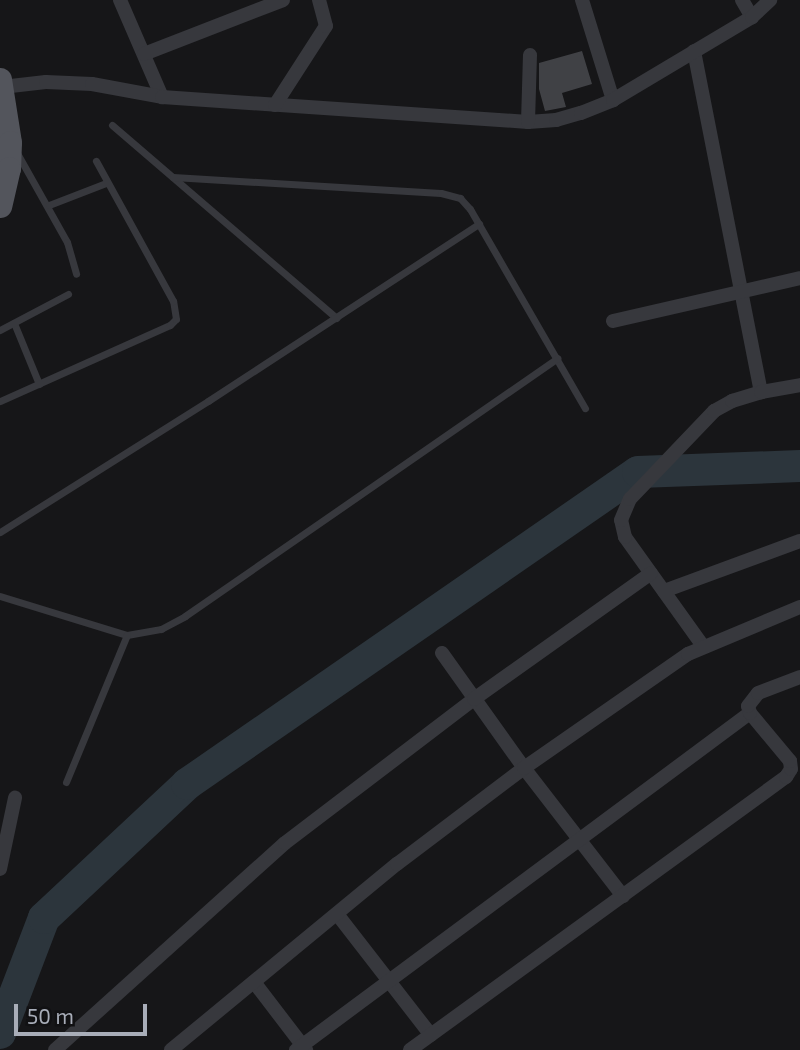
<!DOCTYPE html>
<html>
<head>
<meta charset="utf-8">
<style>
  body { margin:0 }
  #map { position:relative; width:800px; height:1050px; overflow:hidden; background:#161618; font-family:"Exo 2",sans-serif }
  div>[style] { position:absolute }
  .river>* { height:32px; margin:-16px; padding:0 16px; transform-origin:16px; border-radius:16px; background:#2c353c }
  .building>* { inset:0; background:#404145 }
  .service>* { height:7px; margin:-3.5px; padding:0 3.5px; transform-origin:3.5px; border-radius:3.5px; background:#37383d }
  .minor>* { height:14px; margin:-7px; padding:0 7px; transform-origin:7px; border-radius:7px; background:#37383d }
  .primary>* { height:23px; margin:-11.5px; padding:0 11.5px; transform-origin:11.5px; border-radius:11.5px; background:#53555c }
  span { translate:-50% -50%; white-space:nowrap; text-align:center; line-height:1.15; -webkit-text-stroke:5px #111113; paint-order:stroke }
  .scale { position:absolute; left:14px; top:1004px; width:133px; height:32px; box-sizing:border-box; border:4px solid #a8adb8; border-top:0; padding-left:9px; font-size:21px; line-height:24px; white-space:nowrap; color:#a8adb8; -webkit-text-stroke:5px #111113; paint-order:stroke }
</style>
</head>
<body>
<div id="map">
  <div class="river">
    <div style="left:0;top:1033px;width:123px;rotate:-69.1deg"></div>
    <div style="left:44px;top:918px;width:196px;rotate:-43.1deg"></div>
    <div style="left:187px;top:784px;width:548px;rotate:-34.68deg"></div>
    <div style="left:638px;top:472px;width:162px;rotate:-2.1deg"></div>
  </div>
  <div class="building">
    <div style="clip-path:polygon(582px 51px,592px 84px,562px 93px,566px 107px,545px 111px,539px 89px,539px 63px)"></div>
  </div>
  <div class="service">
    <div style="left:112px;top:125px;width:296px;rotate:40.7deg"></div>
    <div style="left:17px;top:153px;width:102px;rotate:60.7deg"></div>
    <div style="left:67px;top:242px;width:33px;rotate:74deg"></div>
    <div style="left:173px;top:177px;width:268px;rotate:3.4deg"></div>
    <div style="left:441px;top:193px;width:20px;rotate:15deg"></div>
    <div style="left:460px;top:198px;width:15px;rotate:48deg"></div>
    <div style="left:470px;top:209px;width:230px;rotate:60deg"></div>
    <div style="left:49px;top:205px;width:61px;rotate:-21.1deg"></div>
    <div style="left:14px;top:323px;width:66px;rotate:67.7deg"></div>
    <div style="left:0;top:330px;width:77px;rotate:-27.9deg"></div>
    <div style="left:0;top:401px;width:186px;rotate:-24.1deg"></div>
    <div style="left:170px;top:325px;width:8px;rotate:-45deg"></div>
    <div style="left:176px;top:319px;width:18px;rotate:-99deg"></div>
    <div style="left:173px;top:301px;width:160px;rotate:-118.8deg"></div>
    <div style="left:0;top:532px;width:246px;rotate:-32.2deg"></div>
    <div style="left:208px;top:401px;width:324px;rotate:-33.2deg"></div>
    <div style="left:0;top:596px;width:133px;rotate:17.1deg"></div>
    <div style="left:127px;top:635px;width:35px;rotate:-10deg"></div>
    <div style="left:161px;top:629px;width:27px;rotate:-28deg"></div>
    <div style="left:185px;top:616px;width:453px;rotate:-34.7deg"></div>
    <div style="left:66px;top:782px;width:159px;rotate:-67.5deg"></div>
  </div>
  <div class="minor">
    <div style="left:120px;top:0;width:106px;rotate:66.6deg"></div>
    <div style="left:582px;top:0;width:105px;rotate:72.8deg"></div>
    <div style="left:742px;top:0;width:20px;rotate:60deg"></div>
    <div style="left:694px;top:51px;width:348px;rotate:78.9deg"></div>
    <div style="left:144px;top:54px;width:149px;rotate:-21.2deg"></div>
    <div style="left:2px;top:87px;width:44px;rotate:-6.5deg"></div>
    <div style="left:46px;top:82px;width:46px;rotate:2.5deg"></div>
    <div style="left:92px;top:84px;width:71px;rotate:10.5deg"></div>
    <div style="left:162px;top:97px;width:367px;rotate:3.9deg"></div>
    <div style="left:528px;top:122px;width:28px;rotate:-4deg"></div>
    <div style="left:556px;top:120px;width:26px;rotate:-16deg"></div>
    <div style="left:581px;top:113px;width:35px;rotate:-22deg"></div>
    <div style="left:613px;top:100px;width:162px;rotate:-30.8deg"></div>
    <div style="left:752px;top:17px;width:25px;rotate:-43deg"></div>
    <div style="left:275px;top:105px;width:94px;rotate:-57.2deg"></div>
    <div style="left:326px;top:26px;width:27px;rotate:-105deg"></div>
    <div style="left:528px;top:122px;width:67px;rotate:-88.3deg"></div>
    <div style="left:613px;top:321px;width:192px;rotate:-12.9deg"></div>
    <div style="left:664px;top:591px;width:145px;rotate:-20.2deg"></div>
    <div style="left:703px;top:646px;width:134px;rotate:-125.6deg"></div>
    <div style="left:625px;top:537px;width:17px;rotate:-103deg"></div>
    <div style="left:621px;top:520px;width:23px;rotate:-67deg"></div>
    <div style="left:630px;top:499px;width:122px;rotate:-46.3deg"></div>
    <div style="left:714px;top:411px;width:21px;rotate:-29deg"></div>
    <div style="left:732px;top:401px;width:30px;rotate:-17deg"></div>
    <div style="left:761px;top:392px;width:40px;rotate:-10deg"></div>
    <div style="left:442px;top:653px;width:141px;rotate:54.5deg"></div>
    <div style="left:524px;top:768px;width:162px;rotate:52.3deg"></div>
    <div style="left:0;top:869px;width:73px;rotate:-78.1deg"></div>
    <div style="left:337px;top:914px;width:153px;rotate:52.2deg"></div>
    <div style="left:254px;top:982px;width:86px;rotate:52.6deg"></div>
    <div style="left:55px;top:1050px;width:309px;rotate:-42deg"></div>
    <div style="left:285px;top:843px;width:238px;rotate:-37.3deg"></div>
    <div style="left:474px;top:699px;width:217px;rotate:-35.4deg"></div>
    <div style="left:171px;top:1050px;width:293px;rotate:-39.5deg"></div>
    <div style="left:397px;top:864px;width:159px;rotate:-37.1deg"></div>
    <div style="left:524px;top:768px;width:200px;rotate:-34.8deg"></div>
    <div style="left:688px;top:654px;width:121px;rotate:-22.8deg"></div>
    <div style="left:296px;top:1050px;width:565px;rotate:-36.59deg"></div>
    <div style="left:410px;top:1050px;width:465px;rotate:-36deg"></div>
    <div style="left:786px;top:777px;width:9px;rotate:-58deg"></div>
    <div style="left:791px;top:769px;width:8px;rotate:-97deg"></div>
    <div style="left:790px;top:761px;width:62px;rotate:-129.8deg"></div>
    <div style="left:750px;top:713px;width:7px;rotate:-106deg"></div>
    <div style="left:748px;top:706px;width:16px;rotate:-52deg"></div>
    <div style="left:758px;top:693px;width:45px;rotate:-20.9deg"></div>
  </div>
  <div class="primary">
    <div style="left:0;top:79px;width:64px;rotate:81deg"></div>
    <div style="left:10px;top:142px;width:26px;rotate:92deg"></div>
    <div style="left:9px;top:168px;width:39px;rotate:103deg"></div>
  </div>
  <div class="scale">50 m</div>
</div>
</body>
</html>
